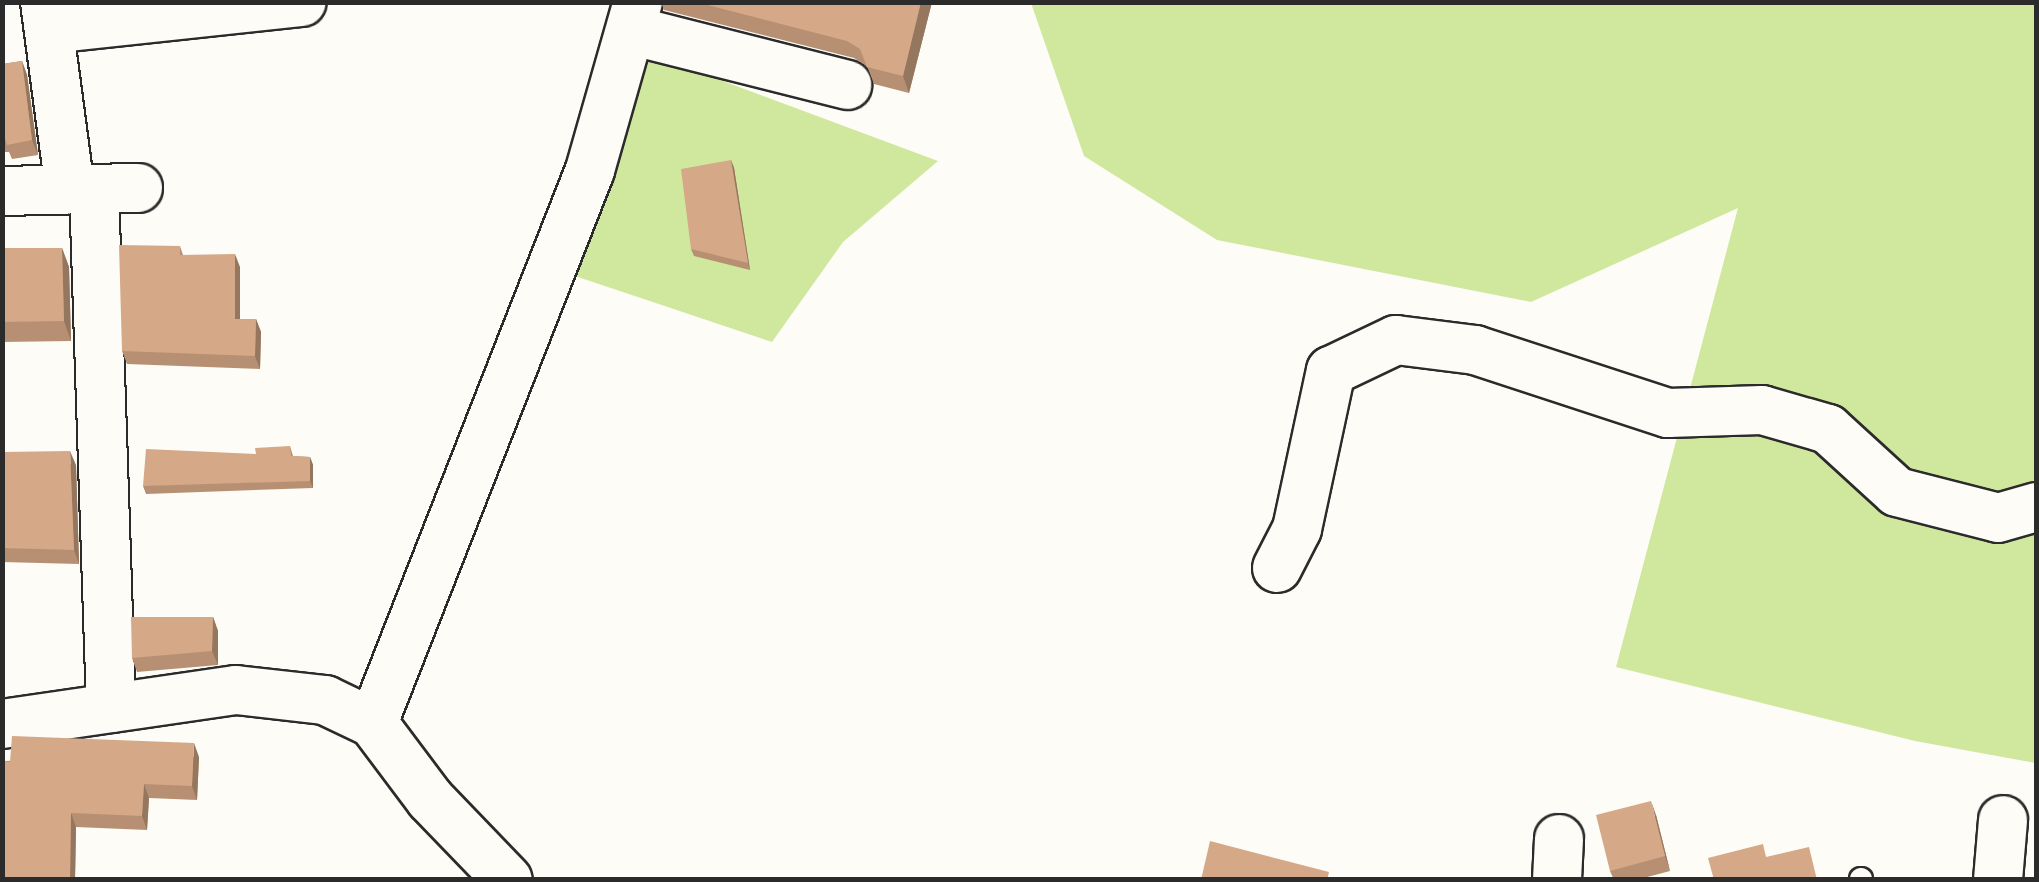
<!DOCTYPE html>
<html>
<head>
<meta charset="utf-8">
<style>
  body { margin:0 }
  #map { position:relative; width:2039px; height:882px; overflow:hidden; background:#fdfcf7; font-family:Mynerve,sans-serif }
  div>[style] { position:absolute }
  .green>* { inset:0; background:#d0e89e }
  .roads { filter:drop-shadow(2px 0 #2b2b2b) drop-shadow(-2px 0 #2b2b2b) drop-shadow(0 2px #2b2b2b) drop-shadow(0 -2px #2b2b2b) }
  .lane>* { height:22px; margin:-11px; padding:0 11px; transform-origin:11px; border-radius:11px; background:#fdfcf7 }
  .street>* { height:48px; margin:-24px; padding:0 24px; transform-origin:24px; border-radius:24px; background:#fdfcf7 }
  .wall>* { inset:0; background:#b79074 }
  .shaded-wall>* { inset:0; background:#95765e }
  .building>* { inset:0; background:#d5a887 }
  span { translate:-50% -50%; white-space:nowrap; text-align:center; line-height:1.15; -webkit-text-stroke:8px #fdfcf7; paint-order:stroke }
  .frame { position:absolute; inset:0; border:5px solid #2b2b2b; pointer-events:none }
</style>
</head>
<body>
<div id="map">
  <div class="green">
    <div style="clip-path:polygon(1031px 3px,2036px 3px,2036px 763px,1915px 741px,1616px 667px,1738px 208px,1531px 302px,1217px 240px,1084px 156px)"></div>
    <div style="clip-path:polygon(642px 51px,938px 161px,843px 242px,772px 342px,566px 273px)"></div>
  </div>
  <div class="roads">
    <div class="lane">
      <div style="left:1861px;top:880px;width:1px;rotate:-90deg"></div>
    </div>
    <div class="street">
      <div style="left:45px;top:2px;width:189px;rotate:82.4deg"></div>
      <div style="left:49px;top:29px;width:254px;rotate:-6.1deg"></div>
      <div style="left:634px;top:31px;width:220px;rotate:14.2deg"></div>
      <div style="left:94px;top:189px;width:519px;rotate:88.12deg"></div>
      <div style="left:2px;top:191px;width:136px;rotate:-1.3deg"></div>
      <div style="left:1277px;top:568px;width:44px;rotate:-62.9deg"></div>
      <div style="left:1297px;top:529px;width:162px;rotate:-77.9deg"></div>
      <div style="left:1331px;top:371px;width:72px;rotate:-25.5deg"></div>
      <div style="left:1396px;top:340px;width:80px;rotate:7.2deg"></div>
      <div style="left:1475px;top:350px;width:203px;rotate:18.1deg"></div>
      <div style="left:1668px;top:413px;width:94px;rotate:-1.8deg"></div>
      <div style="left:1762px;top:410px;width:69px;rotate:16.1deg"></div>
      <div style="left:1828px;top:429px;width:93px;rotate:42.4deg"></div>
      <div style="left:1897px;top:492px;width:104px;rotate:14.4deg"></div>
      <div style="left:1998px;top:518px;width:40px;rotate:-16deg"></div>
      <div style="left:373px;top:723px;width:594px;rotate:-68.57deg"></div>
      <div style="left:590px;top:170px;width:175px;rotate:-74.1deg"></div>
      <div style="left:2px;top:724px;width:236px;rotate:-8.3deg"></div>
      <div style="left:236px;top:690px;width:90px;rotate:6.4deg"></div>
      <div style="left:325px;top:700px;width:53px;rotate:25.6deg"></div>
      <div style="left:373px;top:723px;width:95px;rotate:53.1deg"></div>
      <div style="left:430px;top:799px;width:112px;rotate:46.1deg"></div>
      <div style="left:1557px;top:880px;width:41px;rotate:-87.2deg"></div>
      <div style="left:1998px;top:880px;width:60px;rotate:-85.2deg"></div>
    </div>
  </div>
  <div class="wall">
    <div style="clip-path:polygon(661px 2px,932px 2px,909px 93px,874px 84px,867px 66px,854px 58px,664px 10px)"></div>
    <div style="clip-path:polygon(22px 61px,27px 75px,38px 155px,12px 159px,9px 152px,2px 152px,2px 64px)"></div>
    <div style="clip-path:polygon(731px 160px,734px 168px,750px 270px,694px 256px,691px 249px)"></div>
    <div style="clip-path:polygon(180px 246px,183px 255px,240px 267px,240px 319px,256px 319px,261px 332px,260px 369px,127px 364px,122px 351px)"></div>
    <div style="clip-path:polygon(2px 248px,62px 248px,69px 267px,71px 341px,2px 342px)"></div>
    <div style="clip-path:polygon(290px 446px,293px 456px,310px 457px,313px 465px,313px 488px,146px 494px,143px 486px)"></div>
    <div style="clip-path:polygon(2px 452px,76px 465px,79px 564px,2px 562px)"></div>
    <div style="clip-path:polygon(213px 617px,218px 631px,218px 665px,137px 672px,132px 658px)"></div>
    <div style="clip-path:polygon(199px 757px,197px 800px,149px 798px,147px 830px,76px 827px,75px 880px,2px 880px,2px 761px)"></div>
    <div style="clip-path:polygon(1656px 815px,1670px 871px,1636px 880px,1614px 880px,1610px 871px)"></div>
  </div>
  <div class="shaded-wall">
    <div style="clip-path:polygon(921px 2px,932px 2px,909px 93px,903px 76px)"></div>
    <div style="clip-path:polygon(22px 61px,27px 75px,38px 155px,32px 140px)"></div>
    <div style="clip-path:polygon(731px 160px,734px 168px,750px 270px,748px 263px)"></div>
    <div style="clip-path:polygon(62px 248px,69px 267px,71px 341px,64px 321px)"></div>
    <div style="clip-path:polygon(235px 254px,240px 267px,240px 332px,235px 319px)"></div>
    <div style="clip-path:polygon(256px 319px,261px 332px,260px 369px,255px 356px)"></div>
    <div style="clip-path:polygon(70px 451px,76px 465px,79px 564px,74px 550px)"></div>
    <div style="clip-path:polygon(310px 457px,313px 465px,313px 488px,310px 481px)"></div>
    <div style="clip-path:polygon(213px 617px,218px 631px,218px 665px,212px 651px)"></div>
    <div style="clip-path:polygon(194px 743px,199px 757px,197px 800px,192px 786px)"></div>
    <div style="clip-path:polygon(144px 784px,149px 798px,147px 830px,142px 816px)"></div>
    <div style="clip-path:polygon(1651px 801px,1656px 815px,1670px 871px,1665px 856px)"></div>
    <div style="clip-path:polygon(71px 813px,76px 827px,75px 880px,70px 880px)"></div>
  </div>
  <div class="building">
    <div style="clip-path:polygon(696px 2px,921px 2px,903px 76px,867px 67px,860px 49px,847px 41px)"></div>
    <div style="clip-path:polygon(22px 61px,32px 140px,7px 145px,5px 138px,2px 138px,2px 64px)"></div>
    <div style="clip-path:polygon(731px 160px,748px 263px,691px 249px,681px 169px)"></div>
    <div style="clip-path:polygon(119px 245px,180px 246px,180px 255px,235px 254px,235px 319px,256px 319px,255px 356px,122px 351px)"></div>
    <div style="clip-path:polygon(2px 248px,62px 248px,64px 321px,2px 322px)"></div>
    <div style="clip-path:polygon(290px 446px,291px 456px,310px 457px,310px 481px,143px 486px,146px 449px,256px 454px,255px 448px)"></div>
    <div style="clip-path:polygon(70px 451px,74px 550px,2px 548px,2px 452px)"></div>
    <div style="clip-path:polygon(131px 617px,213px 617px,212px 651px,132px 658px)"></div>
    <div style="clip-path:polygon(12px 736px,194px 743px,192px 786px,144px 784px,142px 816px,71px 813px,70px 880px,2px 880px,2px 761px,10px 762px)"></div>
    <div style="clip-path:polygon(1651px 801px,1665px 856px,1610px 871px,1596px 815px)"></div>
    <div style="clip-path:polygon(1210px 841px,1329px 872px,1327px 880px,1201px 880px)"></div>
    <div style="clip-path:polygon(1763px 844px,1766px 857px,1809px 847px,1817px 880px,1714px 880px,1708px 858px)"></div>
  </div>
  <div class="frame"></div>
</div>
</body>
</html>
